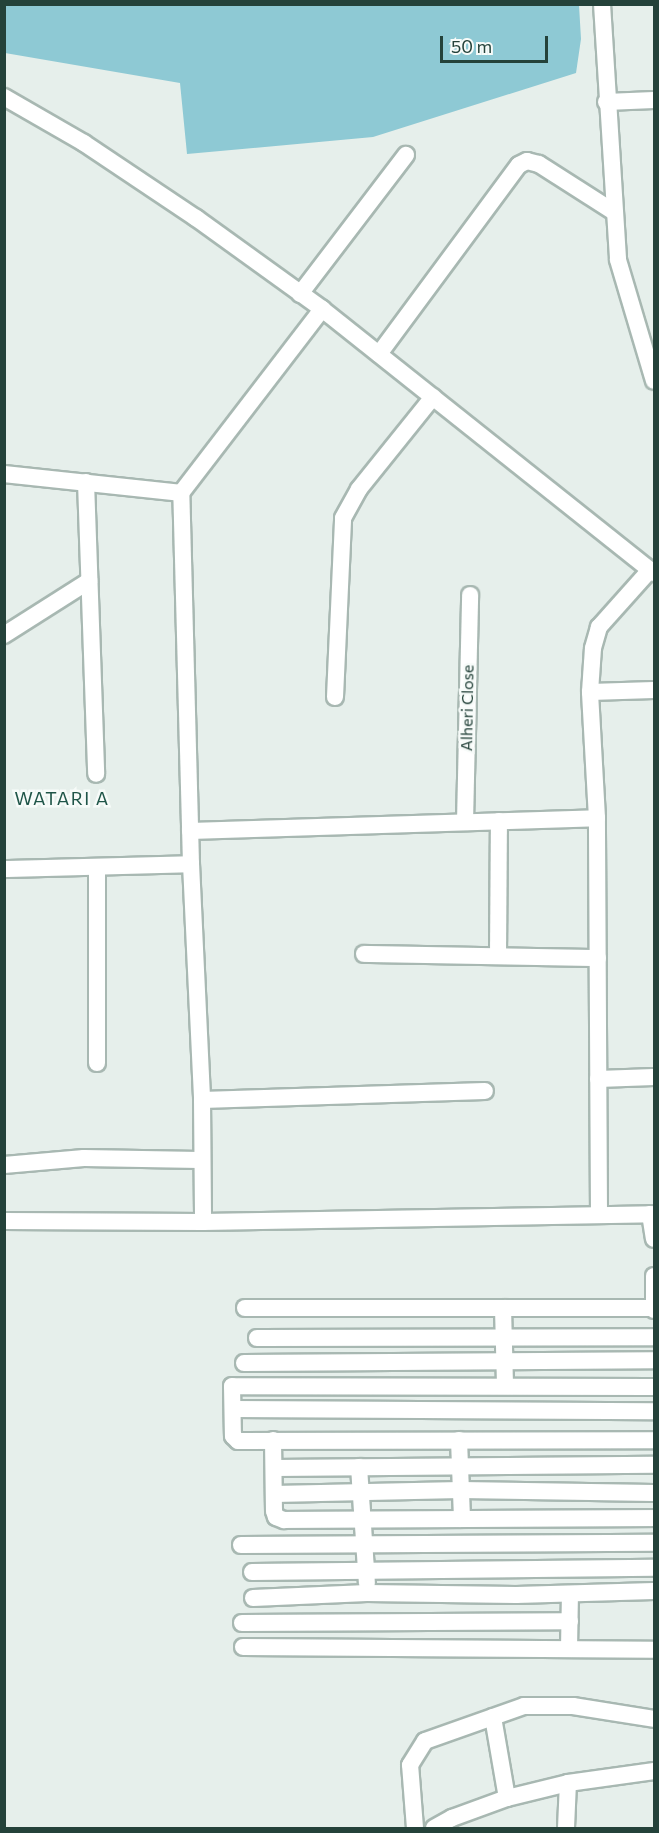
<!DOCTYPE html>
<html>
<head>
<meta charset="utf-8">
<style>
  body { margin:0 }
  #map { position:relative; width:659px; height:1833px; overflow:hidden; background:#e6efeb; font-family:Commissioner,sans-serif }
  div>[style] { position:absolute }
  .water>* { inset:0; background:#8ec9d4 }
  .roads { filter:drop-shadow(2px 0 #a8b8b2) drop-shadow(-2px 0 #a8b8b2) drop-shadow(0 2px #a8b8b2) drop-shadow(0 -2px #a8b8b2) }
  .minor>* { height:16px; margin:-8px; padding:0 8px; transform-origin:8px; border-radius:8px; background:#fff }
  span { translate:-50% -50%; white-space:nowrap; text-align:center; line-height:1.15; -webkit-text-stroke:5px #f7fbf9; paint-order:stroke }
  .street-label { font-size:16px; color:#24423a }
  .neighbourhood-label { font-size:18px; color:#1f5548; letter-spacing:1.5px }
  .frame { position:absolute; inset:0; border:6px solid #24423a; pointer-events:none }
  .scale { position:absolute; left:440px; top:36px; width:108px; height:27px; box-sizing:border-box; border:3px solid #24423a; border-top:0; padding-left:8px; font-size:18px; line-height:21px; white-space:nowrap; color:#24423a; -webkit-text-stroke:4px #f7fbf9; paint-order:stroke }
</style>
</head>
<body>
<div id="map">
  <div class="water">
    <div style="clip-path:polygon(4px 5px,579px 5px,581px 39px,576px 73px,373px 137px,187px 154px,180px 83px,5px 53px)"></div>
  </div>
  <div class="roads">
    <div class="minor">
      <div style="left:602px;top:4px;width:256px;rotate:86.4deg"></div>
      <div style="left:618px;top:260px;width:126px;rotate:73.4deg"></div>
      <div style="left:4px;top:97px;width:92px;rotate:29.9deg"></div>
      <div style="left:84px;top:143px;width:135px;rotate:33.8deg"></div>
      <div style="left:196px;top:218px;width:155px;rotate:35.8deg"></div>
      <div style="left:322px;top:309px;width:424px;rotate:38.5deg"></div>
      <div style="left:606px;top:102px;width:48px;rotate:-2.4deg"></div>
      <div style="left:300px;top:294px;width:175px;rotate:-52.7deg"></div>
      <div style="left:379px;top:354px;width:235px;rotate:-53.5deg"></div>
      <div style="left:519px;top:165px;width:9px;rotate:-27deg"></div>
      <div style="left:527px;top:161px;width:12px;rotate:14deg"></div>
      <div style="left:539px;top:164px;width:89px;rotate:32.6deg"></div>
      <div style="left:4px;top:474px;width:178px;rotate:6.1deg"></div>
      <div style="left:86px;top:482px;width:292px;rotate:88deg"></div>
      <div style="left:4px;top:635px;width:101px;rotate:-32.4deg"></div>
      <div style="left:590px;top:692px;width:64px;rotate:-1.8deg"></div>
      <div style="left:335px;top:697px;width:179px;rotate:-87.4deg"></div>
      <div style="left:343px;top:518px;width:33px;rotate:-61deg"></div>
      <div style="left:359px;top:489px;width:118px;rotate:-51.2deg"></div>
      <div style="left:465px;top:822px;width:227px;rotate:-88.7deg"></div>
      <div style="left:190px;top:831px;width:407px;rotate:-1.8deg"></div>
      <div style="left:191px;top:864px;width:371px;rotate:-91.5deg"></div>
      <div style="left:181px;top:493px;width:232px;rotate:-52.5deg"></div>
      <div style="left:97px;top:868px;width:195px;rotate:90deg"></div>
      <div style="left:4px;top:869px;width:187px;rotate:-1.5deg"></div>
      <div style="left:191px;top:864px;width:236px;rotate:87.3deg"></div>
      <div style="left:202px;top:1100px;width:122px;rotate:89.5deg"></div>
      <div style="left:203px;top:1222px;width:451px;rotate:-1deg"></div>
      <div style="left:364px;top:954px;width:234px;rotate:1deg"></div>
      <div style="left:498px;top:956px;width:135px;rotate:-89.6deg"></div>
      <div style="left:598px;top:1079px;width:56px;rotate:-2deg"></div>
      <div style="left:202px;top:1100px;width:283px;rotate:-1.8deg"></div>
      <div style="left:4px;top:1165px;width:80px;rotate:-5deg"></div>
      <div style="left:84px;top:1158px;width:116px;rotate:1deg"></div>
      <div style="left:599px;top:1214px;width:396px;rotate:-90.3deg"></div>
      <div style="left:597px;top:818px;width:126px;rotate:-93.2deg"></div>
      <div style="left:590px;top:692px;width:44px;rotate:-86.1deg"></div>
      <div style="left:593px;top:648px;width:22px;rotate:-74deg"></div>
      <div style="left:599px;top:627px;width:76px;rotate:-48.2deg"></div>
      <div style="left:650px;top:1214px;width:25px;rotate:81deg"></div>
      <div style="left:4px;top:1221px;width:199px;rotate:0.3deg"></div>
      <div style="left:654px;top:1276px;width:34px;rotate:90deg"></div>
      <div style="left:245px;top:1308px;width:409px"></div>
      <div style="left:503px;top:1308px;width:77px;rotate:88.5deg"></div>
      <div style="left:257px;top:1338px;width:397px;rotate:-0.1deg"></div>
      <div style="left:244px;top:1363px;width:410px;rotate:-0.4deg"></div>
      <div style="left:654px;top:1387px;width:422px;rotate:-179.9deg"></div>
      <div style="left:232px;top:1386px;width:50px;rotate:88.9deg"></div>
      <div style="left:233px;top:1436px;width:7px;rotate:45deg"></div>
      <div style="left:238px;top:1441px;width:416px;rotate:-0.1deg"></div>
      <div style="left:233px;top:1409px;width:421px;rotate:0.3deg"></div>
      <div style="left:273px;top:1440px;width:71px;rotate:89.2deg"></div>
      <div style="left:274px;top:1511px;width:6px;rotate:72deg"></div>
      <div style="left:276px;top:1517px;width:9px;rotate:21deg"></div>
      <div style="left:284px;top:1520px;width:370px;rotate:-0.3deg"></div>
      <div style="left:459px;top:1440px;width:79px;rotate:87.8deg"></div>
      <div style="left:359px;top:1467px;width:116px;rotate:86.1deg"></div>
      <div style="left:274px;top:1468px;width:380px;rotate:-0.5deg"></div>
      <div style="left:274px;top:1494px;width:187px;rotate:-1.2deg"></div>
      <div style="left:461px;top:1490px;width:193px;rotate:0.9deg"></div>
      <div style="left:241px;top:1545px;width:413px;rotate:-0.3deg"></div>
      <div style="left:252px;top:1572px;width:402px;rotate:-0.6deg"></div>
      <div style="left:253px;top:1598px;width:114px;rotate:-2.5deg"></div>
      <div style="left:367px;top:1593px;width:149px;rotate:0.8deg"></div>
      <div style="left:516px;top:1595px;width:138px;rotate:-1.7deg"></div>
      <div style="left:242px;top:1623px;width:328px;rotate:-0.3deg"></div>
      <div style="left:243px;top:1647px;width:411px;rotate:0.4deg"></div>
      <div style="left:569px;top:1649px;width:55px;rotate:-89deg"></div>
      <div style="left:493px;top:1717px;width:82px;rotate:80.2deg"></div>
      <div style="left:415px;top:1828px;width:63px;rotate:-94.5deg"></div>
      <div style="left:410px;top:1765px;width:28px;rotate:-58deg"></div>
      <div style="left:425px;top:1741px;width:105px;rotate:-19.5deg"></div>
      <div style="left:524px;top:1706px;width:49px"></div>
      <div style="left:573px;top:1706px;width:82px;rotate:9.1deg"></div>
      <div style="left:434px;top:1828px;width:21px;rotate:-29deg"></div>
      <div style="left:452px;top:1818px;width:59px;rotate:-20deg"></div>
      <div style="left:507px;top:1798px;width:63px;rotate:-13.8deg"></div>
      <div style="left:568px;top:1783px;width:87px;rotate:-7.9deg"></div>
      <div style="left:566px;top:1828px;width:45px;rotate:-87.5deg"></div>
    </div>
  </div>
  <div class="street-label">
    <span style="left:467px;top:708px;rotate:-89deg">Alheri Close</span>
  </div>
  <div class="neighbourhood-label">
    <span style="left:62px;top:798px">WATARI A</span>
  </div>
  <div class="frame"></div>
  <div class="scale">50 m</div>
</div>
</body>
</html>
